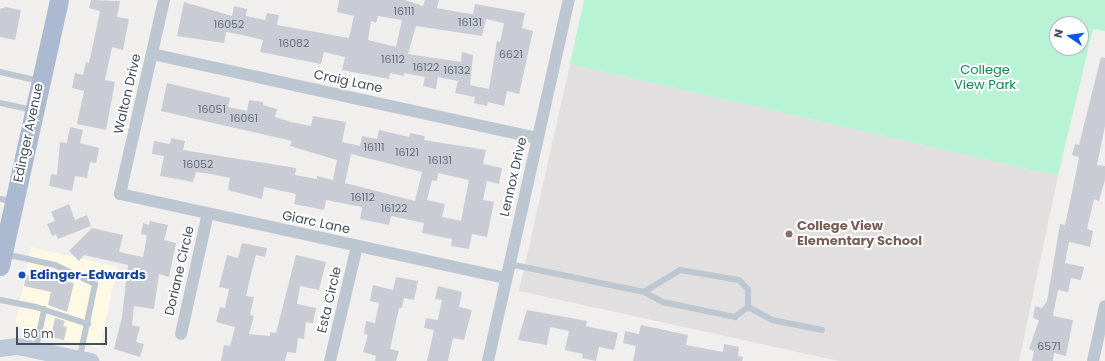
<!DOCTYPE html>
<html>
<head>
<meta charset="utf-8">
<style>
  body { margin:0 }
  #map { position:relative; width:1105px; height:361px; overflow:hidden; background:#f1eeee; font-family:Poppins,sans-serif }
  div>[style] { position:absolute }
  .commercial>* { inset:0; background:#fef9e5 }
  .education>* { inset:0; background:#e2dfe0 }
  .green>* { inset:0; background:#b7f3d4 }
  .building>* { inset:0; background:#c9ccd4 }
  .lane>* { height:6px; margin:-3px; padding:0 3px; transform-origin:3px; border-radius:3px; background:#bdc7d2 }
  .street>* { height:12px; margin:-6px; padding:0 6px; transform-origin:6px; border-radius:6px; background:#bdc7d2 }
  .secondary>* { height:17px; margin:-8.5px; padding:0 8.5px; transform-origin:8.5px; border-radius:8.5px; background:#bec9d9 }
  .primary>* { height:19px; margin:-9.5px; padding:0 9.5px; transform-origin:9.5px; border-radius:9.5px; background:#abbad0 }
  .dots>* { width:11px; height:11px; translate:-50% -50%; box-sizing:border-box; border:2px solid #fff; border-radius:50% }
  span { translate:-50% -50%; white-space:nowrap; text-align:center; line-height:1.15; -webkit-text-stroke:4px #fff; paint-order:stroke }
  .number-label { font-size:11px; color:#656e7b }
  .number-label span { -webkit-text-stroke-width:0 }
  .park-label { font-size:13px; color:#0d8756 }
  .street-label { font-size:13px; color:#444f5d }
  .education-label { font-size:13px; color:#785e54; font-weight:700 }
  .left { translate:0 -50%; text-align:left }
  .transit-label { font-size:13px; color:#164399; font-weight:700 }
  .north { position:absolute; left:1049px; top:16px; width:40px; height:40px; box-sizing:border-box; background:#fff; border:1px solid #b4b9be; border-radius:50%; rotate:283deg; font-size:11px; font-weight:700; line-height:16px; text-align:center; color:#444f5d }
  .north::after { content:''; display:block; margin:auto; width:14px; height:18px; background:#0656f2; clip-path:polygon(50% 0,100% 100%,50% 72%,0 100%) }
  .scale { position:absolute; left:16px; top:327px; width:91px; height:18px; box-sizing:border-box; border:2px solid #444f5d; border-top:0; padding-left:5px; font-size:12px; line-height:14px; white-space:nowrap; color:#444f5d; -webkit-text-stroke:3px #fff; paint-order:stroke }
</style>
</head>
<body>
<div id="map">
  <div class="commercial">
    <div style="clip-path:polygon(31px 247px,117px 267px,100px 348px,25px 332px,18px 326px,16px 320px)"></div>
  </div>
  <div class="education">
    <div style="clip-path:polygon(570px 64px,1058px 176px,1019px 361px,839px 361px,519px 291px)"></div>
  </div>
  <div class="green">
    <div style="clip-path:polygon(evenodd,584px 0,1105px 0,1105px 31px,1093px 29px,1058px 176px,570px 64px,584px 0,1057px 24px,1081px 24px,1081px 48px,1057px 48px,1057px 24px)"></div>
  </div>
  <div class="building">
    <div style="clip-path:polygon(91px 0,120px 1px,117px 17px,129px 19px,123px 50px,112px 47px,105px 80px,115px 82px,106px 130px,77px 124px,84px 91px,72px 88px,75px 73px,83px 75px,86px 62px,89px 63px,97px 26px,100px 11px,89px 8px)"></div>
    <div style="clip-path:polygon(evenodd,339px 0,405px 0,423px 6px,425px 0,439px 0,437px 8px,458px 12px,473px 14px,475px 4px,525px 13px,522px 28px,533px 31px,519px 94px,507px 91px,504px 106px,488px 102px,487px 106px,474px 103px,475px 97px,455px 93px,458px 81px,438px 77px,436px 89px,423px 86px,425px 77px,404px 73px,404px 76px,390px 73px,389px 79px,342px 70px,345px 57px,324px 52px,321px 64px,260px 52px,263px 40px,242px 35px,226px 32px,224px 43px,177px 36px,184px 2px,232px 16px,234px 6px,247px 9px,246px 16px,265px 20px,267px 13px,279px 15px,277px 25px,349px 38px,354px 16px,337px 12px,339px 0,378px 16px,402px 20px,396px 47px,368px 40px,371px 21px,376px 23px,378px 16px,339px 0,486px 19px,504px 23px,500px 42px,497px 41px,489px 89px,470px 85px,473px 55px,462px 52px,461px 62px,408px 54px,416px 26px,482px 36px,486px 19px)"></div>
    <div style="clip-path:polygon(6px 7px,21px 10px,15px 40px,0 37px,0 9px)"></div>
    <div style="clip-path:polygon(1101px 57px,1105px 58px,1105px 126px,1097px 165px,1105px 166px,1105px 180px,1099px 201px,1094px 199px,1087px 229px,1093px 231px,1090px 247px,1069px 242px,1065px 263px,1084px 267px,1081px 280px,1071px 278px,1068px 292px,1058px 290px,1053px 316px,1073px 320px,1066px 356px,1054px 353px,1053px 361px,1032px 361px,1034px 351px,1029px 349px,1039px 320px,1033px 318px,1035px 306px,1042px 308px,1047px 301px,1060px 224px,1065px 225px,1076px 173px,1079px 157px,1072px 155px,1075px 144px,1079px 145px)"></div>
    <div style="clip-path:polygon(evenodd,167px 83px,230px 98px,228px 107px,247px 111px,249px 100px,263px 102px,263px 105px,277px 109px,275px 117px,291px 122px,311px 126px,313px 116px,346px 122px,342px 142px,360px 146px,362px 136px,377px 139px,379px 130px,409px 137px,410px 133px,425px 136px,424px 140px,486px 150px,483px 164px,502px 168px,499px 184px,487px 181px,483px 200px,494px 202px,487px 237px,472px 234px,469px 249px,451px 246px,452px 239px,422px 233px,424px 223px,391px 216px,389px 225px,360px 219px,362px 207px,326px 200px,324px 210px,294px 204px,296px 194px,264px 187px,262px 199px,228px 190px,230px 178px,211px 174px,196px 172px,193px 182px,160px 176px,164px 156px,152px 154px,154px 141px,170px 144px,171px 138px,185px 141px,183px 150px,296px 168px,295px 175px,317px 179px,317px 176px,333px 180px,337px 160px,290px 146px,292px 141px,161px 111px,167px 83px,351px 154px,422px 172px,415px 201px,345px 183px,351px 154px,167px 83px,438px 173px,469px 180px,461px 221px,442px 217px,445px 204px,427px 200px,432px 180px,437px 181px,438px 173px)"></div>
    <div style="clip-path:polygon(70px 127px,83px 130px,80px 143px,99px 148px,96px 163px,90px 162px,87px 178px,75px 176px,72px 191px,49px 186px,51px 174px,57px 175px,60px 142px,67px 143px)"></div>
    <div style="clip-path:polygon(69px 204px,75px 220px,87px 215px,91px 226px,58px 239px,56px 234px,52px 236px,47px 224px,55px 221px,51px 212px)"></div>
    <div style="clip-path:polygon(150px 221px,168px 225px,164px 240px,176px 243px,169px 277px,159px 274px,154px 309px,134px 306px,132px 325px,140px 327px,136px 342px,144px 344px,140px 357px,114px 349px,122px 317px,128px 265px,84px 255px,79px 261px,69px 251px,92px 228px,123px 235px,119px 252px,143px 257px,147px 235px,141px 234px,143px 223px,149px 225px)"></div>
    <div style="clip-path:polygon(242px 243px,267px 248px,265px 257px,256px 255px,251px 274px,246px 296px,254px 297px,250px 315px,254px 316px,249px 334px,270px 336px,270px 332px,276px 333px,296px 255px,326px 262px,319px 290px,300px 286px,297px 304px,316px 308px,313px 323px,306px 322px,304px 339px,298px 338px,296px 353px,287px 352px,285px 361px,221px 361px,224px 345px,230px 346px,235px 327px,216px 322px,220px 307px,225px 308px,229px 289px,219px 287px,227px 255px,238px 258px)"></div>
    <div style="clip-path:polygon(26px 274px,74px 283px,67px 312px,48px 305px,51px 292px,24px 286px)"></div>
    <div style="clip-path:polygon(396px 277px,418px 281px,414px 300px,404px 298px,402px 308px,399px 308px,390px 349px,399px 351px,396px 361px,375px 361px,376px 356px,363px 352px,368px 335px,364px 334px,366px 321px,375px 323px,379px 303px,370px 301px,373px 285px,393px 290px)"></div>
    <div style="clip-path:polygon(438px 286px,462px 292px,459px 307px,472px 310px,464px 340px,453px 338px,448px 361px,427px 361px,434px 330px,424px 328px,426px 318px,438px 320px,442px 300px,435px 299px)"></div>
    <div style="clip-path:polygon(527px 310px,587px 321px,586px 326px,618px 333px,614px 350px,599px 347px,596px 361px,582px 358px,583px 354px,565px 350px,569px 331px,550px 327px,547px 345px,518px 340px)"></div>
    <div style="clip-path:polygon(55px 318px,65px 321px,63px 326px,67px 327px,64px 340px,51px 337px)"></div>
    <div style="clip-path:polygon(641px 325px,688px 335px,686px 345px,723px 352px,724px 344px,739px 347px,738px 356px,743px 357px,742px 361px,633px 361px,636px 346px,623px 343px,625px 331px,639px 334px)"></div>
  </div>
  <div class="lane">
    <div style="left:0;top:72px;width:40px;rotate:13deg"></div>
    <div style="left:0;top:103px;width:33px;rotate:12deg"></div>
    <div style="left:0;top:199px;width:13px;rotate:9deg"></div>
    <div style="left:5px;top:254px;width:51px;rotate:12.4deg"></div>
    <div style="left:55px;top:265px;width:44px;rotate:25.4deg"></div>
    <div style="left:95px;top:284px;width:75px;rotate:101.6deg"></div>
    <div style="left:509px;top:264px;width:138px;rotate:11.7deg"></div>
    <div style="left:644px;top:292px;width:21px;rotate:28deg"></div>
    <div style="left:663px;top:302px;width:74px;rotate:11.8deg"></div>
    <div style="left:735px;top:317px;width:16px;rotate:-38deg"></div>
    <div style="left:748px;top:307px;width:18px;rotate:-90deg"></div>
    <div style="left:748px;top:289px;width:13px;rotate:-135deg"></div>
    <div style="left:739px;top:280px;width:60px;rotate:-170.4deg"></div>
    <div style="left:680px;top:270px;width:42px;rotate:148.6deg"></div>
    <div style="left:0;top:300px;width:37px;rotate:11deg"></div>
    <div style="left:36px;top:307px;width:55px;rotate:18.1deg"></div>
    <div style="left:748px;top:307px;width:27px;rotate:28deg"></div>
    <div style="left:772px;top:320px;width:51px;rotate:11.3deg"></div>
    <div style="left:36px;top:348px;width:40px;rotate:-78deg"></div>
  </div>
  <div class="street">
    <div style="left:164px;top:0;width:199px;rotate:102.8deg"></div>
    <div style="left:120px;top:194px;width:395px;rotate:12.3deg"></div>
    <div style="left:152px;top:54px;width:395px;rotate:12.3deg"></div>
    <div style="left:181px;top:334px;width:124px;rotate:-77.4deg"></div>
    <div style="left:330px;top:361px;width:118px;rotate:-76.8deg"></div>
    <div style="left:488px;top:361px;width:370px;rotate:-77.4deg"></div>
    <div style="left:1093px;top:361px;width:56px;rotate:-77.7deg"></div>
  </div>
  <div class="secondary">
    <div style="left:0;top:348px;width:17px;rotate:-7deg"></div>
    <div style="left:17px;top:346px;width:75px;rotate:11.6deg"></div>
  </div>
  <div class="primary">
    <div style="left:0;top:266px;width:272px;rotate:-77.5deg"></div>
  </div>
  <div class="dots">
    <div style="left:789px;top:234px;background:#8d6e63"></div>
    <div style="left:22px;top:275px;background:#1a4fb4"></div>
  </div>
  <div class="number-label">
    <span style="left:404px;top:11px">16111</span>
    <span style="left:470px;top:22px">16131</span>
    <span style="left:229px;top:24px">16052</span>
    <span style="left:294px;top:43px">16082</span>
    <span style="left:511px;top:54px">6621</span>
    <span style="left:393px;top:59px">16112</span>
    <span style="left:426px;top:67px">16122</span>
    <span style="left:457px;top:70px">16132</span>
    <span style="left:212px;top:109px">16051</span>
    <span style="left:244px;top:118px">16061</span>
    <span style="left:374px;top:147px">16111</span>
    <span style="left:407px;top:152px">16121</span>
    <span style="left:440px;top:160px">16131</span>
    <span style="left:198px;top:164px">16052</span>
    <span style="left:363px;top:197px">16112</span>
    <span style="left:394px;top:208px">16122</span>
    <span style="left:1049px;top:346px">6571</span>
  </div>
  <div class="park-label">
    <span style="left:985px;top:78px">College<br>View Park</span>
  </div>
  <div class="street-label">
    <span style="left:348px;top:82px;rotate:12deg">Craig Lane</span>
    <span style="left:128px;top:94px;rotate:-77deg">Walton Drive</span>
    <span style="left:29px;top:133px;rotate:-78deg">Edinger Avenue</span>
    <span style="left:514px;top:177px;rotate:-77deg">Lennox Drive</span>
    <span style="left:316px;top:223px;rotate:12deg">Giarc Lane</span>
    <span style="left:180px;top:271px;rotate:-77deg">Doriane Circle</span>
    <span style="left:330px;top:300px;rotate:-77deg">Esta Circle</span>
  </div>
  <div class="education-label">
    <span class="left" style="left:797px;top:234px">College View<br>Elementary School</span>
  </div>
  <div class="transit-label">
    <span class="left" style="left:30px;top:275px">Edinger-Edwards</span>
  </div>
  <div class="north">N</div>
  <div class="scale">50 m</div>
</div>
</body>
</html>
